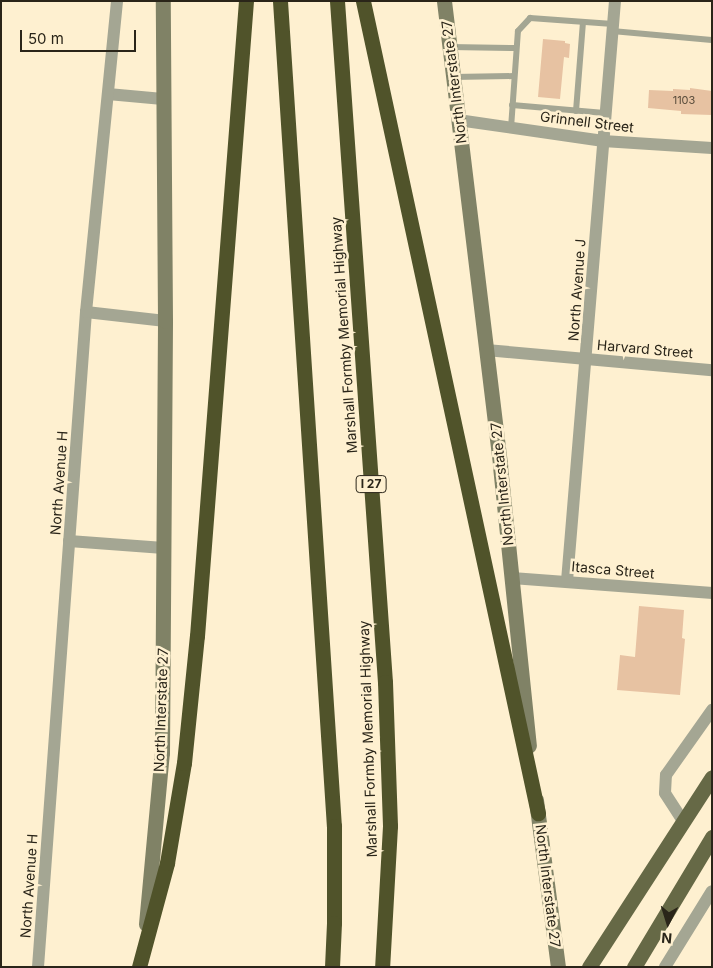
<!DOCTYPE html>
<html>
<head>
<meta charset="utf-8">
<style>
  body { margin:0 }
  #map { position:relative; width:713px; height:968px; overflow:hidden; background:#fef0d0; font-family:Inter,sans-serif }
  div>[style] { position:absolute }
  .building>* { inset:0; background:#e7c2a2 }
  .lane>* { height:6px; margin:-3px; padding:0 3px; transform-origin:3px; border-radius:3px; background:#a4a693 }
  .street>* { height:12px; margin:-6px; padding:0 6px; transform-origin:6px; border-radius:6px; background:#a4a693 }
  .secondary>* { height:15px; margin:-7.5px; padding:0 7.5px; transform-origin:7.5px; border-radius:7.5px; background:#808266 }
  .primary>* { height:15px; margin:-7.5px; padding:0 7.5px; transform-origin:7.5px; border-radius:7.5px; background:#666946 }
  .highway>* { height:15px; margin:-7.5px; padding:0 7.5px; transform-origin:7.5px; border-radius:7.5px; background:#50532a }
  span { translate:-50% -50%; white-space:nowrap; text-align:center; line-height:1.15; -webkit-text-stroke:5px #fef0d0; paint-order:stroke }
  .number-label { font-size:11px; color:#594c3b }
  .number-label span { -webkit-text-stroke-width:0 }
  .shield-label span { padding:1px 4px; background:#fef0d0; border:1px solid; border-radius:4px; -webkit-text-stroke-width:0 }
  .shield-label { font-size:12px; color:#2a2519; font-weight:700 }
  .street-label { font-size:14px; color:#2a2519 }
  .frame { position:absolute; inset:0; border:2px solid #2a2519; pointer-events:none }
  .north { position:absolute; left:643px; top:898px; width:50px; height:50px; -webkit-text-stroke:4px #fef0d0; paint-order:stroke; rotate:185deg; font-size:14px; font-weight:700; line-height:20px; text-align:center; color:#2a2519 }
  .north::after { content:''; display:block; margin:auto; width:18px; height:22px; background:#2a2519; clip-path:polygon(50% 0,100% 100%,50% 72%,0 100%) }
  .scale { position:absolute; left:20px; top:30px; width:116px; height:22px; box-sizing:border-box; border:2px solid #2a2519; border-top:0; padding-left:6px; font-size:15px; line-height:18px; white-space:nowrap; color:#2a2519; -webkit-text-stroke:4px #fef0d0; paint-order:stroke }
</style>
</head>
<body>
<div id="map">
  <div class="building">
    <div style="clip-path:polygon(543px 39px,565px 41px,565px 43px,570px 44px,569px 58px,564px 57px,560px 99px,538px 97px)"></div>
    <div style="clip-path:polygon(690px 88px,712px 91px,712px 115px,681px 114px,681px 111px,648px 108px,649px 90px,673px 91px,673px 89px,690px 90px)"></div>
    <div style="clip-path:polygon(639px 606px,684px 610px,682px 638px,685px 639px,680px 695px,617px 690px,620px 655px,635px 657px)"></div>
  </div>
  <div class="lane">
    <div style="left:612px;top:31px;width:100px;rotate:5.1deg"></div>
    <div style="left:450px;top:47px;width:65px;rotate:0.9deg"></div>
    <div style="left:453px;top:77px;width:61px;rotate:-0.9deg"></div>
    <div style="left:512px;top:105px;width:93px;rotate:4.9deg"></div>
    <div style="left:576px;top:111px;width:89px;rotate:-85.5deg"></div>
    <div style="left:511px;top:128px;width:97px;rotate:-85.9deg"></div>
    <div style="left:518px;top:31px;width:18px;rotate:-47deg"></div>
    <div style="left:530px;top:18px;width:83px;rotate:4.1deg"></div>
  </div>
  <div class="street">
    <div style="left:108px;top:94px;width:55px;rotate:5.2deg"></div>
    <div style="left:458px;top:120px;width:147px;rotate:8.2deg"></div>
    <div style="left:603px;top:141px;width:109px;rotate:3.7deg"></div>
    <div style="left:86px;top:312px;width:80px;rotate:6.5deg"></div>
    <div style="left:486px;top:350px;width:227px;rotate:5.1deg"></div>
    <div style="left:69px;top:541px;width:95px;rotate:4.2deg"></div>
    <div style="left:512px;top:578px;width:201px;rotate:4.3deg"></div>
    <div style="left:567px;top:581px;width:582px;rotate:-85.27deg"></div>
    <div style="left:683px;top:821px;width:33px;rotate:-123deg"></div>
    <div style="left:665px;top:793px;width:18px;rotate:-87deg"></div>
    <div style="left:666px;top:775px;width:80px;rotate:-54.7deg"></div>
    <div style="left:38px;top:967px;width:657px;rotate:-85.81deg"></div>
    <div style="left:86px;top:312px;width:313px;rotate:-84.3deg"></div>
    <div style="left:665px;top:967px;width:89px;rotate:-58.3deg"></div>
  </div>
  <div class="secondary">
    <div style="left:444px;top:1px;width:468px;rotate:83.1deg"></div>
    <div style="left:500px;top:466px;width:281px;rotate:84.1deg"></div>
    <div style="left:536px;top:800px;width:168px;rotate:82.5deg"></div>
    <div style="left:146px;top:924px;width:172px;rotate:-84.7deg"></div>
    <div style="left:162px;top:753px;width:432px;rotate:-89.6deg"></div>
    <div style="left:165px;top:321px;width:320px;rotate:-90.4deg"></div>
  </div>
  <div class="primary">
    <div style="left:589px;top:967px;width:226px;rotate:-57.1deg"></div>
    <div style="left:634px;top:967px;width:152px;rotate:-59deg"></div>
  </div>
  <div class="highway">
    <div style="left:280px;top:1px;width:827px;rotate:86.26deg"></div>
    <div style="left:334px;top:826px;width:97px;rotate:90deg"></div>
    <div style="left:334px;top:923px;width:44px;rotate:92.6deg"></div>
    <div style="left:337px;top:1px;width:683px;rotate:85.97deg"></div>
    <div style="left:385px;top:682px;width:144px;rotate:88deg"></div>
    <div style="left:390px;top:826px;width:141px;rotate:93.2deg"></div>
    <div style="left:363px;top:1px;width:831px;rotate:77.84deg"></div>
    <div style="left:139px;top:967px;width:108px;rotate:-74.9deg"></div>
    <div style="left:167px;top:863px;width:101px;rotate:-80.4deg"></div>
    <div style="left:184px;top:763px;width:128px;rotate:-84.2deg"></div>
    <div style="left:197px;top:636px;width:637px;rotate:-85.59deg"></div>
  </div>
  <div class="number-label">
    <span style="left:684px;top:100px">1103</span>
  </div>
  <div class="shield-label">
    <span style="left:371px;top:484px">I 27</span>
  </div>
  <div class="street-label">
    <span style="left:454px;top:82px;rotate:-97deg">North Interstate 27</span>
    <span style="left:587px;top:122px;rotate:7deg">Grinnell Street</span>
    <span style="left:577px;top:290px;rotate:-86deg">North Avenue J</span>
    <span style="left:344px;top:335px;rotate:-94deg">Marshall Formby Memorial Highway</span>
    <span style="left:645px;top:349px;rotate:5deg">Harvard Street</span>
    <span style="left:59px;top:483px;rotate:-86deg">North Avenue H</span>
    <span style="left:502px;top:484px;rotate:-96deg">North Interstate 27</span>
    <span style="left:613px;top:570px;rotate:5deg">Itasca Street</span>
    <span style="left:161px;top:710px;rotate:-88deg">North Interstate 27</span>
    <span style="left:368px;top:739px;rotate:-92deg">Marshall Formby Memorial Highway</span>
    <span style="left:29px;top:886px;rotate:-86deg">North Avenue H</span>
    <span style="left:548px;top:886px;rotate:83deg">North Interstate 27</span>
  </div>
  <div class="frame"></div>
  <div class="north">N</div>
  <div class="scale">50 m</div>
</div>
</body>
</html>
